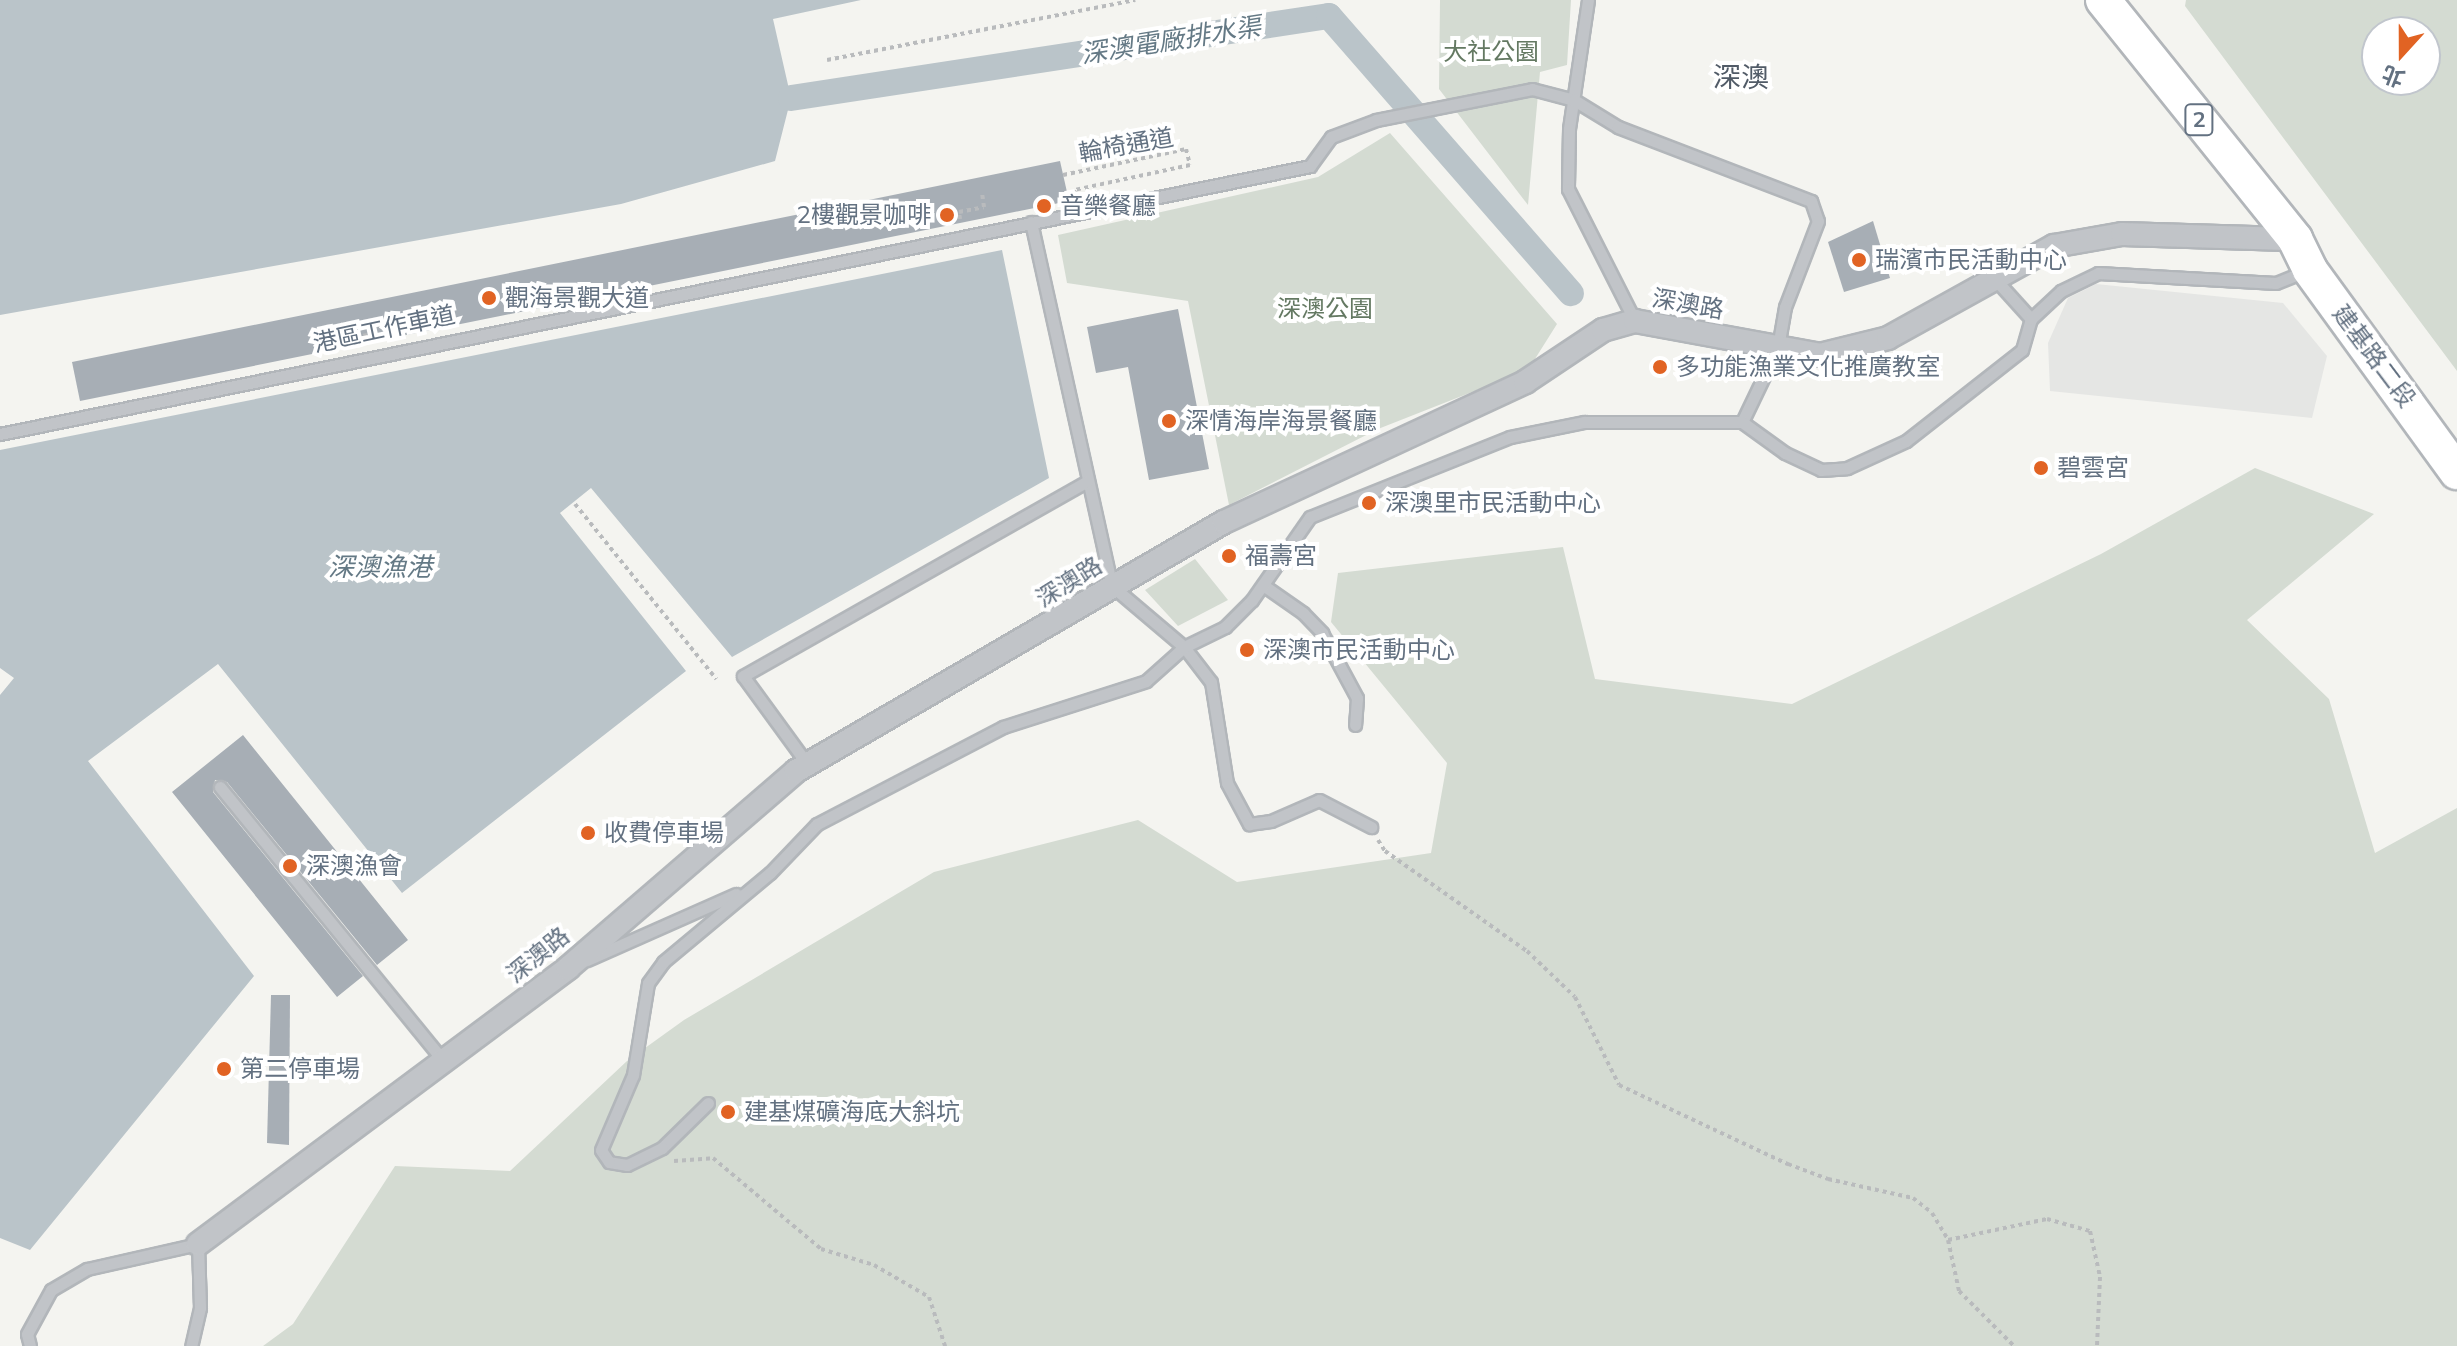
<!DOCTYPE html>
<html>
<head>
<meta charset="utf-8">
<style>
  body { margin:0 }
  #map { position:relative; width:2457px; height:1346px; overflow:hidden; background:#f4f4f0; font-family:Mulish,"Noto Sans TC",sans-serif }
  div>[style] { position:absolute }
  .built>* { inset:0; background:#e5e6e4 }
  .green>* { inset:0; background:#d4dbd2 }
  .water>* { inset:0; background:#bac4c9 }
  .canal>* { height:26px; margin:-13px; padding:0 13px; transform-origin:13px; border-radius:13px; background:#bac4c9 }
  .building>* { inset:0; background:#a7aeb5 }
  .path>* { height:4px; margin-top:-2px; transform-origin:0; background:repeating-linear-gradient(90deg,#b9bbbd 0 4px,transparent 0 8px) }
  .roads { filter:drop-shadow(2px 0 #b2b6ba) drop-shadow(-2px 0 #b2b6ba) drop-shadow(0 2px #b2b6ba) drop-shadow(0 -2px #b2b6ba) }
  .lane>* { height:11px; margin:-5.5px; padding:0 5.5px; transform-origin:5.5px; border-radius:5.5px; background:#c1c4c8 }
  .street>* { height:22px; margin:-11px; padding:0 11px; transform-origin:11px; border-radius:11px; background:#c1c4c8 }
  .primary>* { height:34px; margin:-17px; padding:0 17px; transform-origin:17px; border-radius:17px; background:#fff }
  .dots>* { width:22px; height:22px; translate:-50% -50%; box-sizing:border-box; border:4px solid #fff; border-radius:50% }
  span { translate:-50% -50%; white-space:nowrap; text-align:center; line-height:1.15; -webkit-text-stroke:8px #fff; paint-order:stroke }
  .shield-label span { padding:2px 6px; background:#fff; border:2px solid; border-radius:6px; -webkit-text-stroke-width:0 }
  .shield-label { font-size:22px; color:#637181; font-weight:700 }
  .park-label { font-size:24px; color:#647962 }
  .street-label { font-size:24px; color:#637181 }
  .poi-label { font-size:24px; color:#637181 }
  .left { translate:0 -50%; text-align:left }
  .right { translate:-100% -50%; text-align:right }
  .water-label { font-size:26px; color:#647985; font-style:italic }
  .quarter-label { font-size:28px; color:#515b67 }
  .north { position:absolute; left:2361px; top:16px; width:80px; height:80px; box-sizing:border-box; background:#fff; border:2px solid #c1c6cd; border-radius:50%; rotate:201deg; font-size:22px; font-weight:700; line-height:32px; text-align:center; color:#637181 }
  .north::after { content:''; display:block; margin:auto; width:28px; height:36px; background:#e16323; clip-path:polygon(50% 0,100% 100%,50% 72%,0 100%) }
</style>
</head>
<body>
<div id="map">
  <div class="built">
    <div style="clip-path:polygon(2096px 284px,2283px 303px,2327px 356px,2312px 418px,2050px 391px,2048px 343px,2068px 298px)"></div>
  </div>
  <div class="green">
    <div style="clip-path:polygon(1440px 0,1571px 0,1567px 65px,1540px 72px,1528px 205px,1439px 89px)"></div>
    <div style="clip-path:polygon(evenodd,2186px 0,2457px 0,2457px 371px,2185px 6px,2186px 0,2377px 32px,2425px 32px,2425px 80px,2377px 80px,2377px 32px)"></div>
    <div style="clip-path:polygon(1390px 133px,1557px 324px,1528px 370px,1378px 429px,1229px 505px,1188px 301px,1067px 283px,1058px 235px,1318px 177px)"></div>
    <div style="clip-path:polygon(2255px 468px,2374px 514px,2247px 620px,2329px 699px,2375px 853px,2457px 808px,2457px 1346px,263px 1346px,293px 1324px,395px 1166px,510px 1171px,627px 1061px,684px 1020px,934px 872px,1138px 820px,1237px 882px,1431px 853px,1447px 763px,1331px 622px,1338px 573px,1563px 547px,1595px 679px,1792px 704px,2101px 554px)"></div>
    <div style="clip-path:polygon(1195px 559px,1228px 600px,1178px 626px,1145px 590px)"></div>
  </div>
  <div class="water">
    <div style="clip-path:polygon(0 0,861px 0,773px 19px,791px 98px,775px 161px,621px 204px,0 315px)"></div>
    <div style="clip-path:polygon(1002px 250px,1049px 478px,732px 657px,591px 488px,560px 513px,686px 671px,402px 893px,218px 664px,88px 761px,254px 976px,30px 1250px,0 1238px,0 695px,14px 678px,0 668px,0 450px)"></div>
  </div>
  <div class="canal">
    <div style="left:791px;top:98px;width:544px;rotate:-8.67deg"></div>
    <div style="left:1329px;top:16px;width:368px;rotate:48.9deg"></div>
  </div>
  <div class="building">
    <div style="clip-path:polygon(1060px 161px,1069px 201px,80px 401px,72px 362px)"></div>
    <div style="clip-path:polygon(1873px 221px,1890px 278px,1844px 292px,1828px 242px)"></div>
    <div style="clip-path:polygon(1178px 309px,1209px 469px,1149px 480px,1128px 367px,1096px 373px,1087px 327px)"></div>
    <div style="clip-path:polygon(243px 735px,408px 940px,377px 965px,227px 782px,215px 780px,213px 792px,363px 976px,337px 997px,172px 792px)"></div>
    <div style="clip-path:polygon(271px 995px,290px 995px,289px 1145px,267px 1143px)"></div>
  </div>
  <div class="path">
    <div style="left:827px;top:60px;width:314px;rotate:-11deg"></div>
    <div style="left:1063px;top:175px;width:126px;rotate:-11.9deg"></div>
    <div style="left:1186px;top:149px;width:16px;rotate:76deg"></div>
    <div style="left:1190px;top:165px;width:119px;rotate:167.8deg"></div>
    <div style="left:1074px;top:190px;width:7px;rotate:74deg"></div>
    <div style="left:960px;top:219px;width:7px;rotate:-98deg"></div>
    <div style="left:959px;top:212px;width:25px;rotate:-11deg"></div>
    <div style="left:984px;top:207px;width:15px;rotate:-98deg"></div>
    <div style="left:368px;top:340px;width:5px;rotate:-101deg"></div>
    <div style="left:367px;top:335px;width:31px;rotate:169deg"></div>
    <div style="left:337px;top:341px;width:8px;rotate:-97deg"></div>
    <div style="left:336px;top:333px;width:117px;rotate:-10.8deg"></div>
    <div style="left:451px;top:311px;width:7px;rotate:-106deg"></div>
    <div style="left:575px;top:504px;width:225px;rotate:51.1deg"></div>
    <div style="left:1378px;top:840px;width:13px;rotate:58deg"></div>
    <div style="left:1385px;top:851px;width:174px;rotate:35.2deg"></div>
    <div style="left:1527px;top:951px;width:66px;rotate:43.8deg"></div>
    <div style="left:1575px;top:997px;width:98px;rotate:63.4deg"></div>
    <div style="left:1619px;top:1085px;width:187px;rotate:25.1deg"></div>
    <div style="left:1788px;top:1164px;width:43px;rotate:20.6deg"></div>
    <div style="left:1828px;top:1179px;width:87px;rotate:12.6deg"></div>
    <div style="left:1913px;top:1198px;width:24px;rotate:38deg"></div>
    <div style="left:1932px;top:1213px;width:31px;rotate:59deg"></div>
    <div style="left:1948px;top:1240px;width:52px;rotate:77.8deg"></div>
    <div style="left:1959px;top:1291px;width:78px;rotate:45deg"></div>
    <div style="left:674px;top:1161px;width:39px;rotate:-4deg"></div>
    <div style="left:713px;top:1158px;width:141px;rotate:40.1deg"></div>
    <div style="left:821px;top:1249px;width:55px;rotate:16.8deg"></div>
    <div style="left:874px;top:1265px;width:64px;rotate:30.2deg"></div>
    <div style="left:929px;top:1297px;width:52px;rotate:71.9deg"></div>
    <div style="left:1948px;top:1240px;width:101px;rotate:-12deg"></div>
    <div style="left:2047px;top:1219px;width:45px;rotate:15.6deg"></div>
    <div style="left:2090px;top:1231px;width:47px;rotate:77.7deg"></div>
    <div style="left:2100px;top:1277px;width:69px;rotate:92.5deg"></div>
  </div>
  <div class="roads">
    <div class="lane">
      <div style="left:1588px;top:0;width:130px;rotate:98.4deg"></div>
      <div style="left:1569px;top:129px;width:60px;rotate:91deg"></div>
      <div style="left:1568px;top:189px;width:148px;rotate:63.1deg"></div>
      <div style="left:1031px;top:222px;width:373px;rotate:77.5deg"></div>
      <div style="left:1112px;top:586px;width:94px;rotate:40.3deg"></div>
      <div style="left:1184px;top:647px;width:44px;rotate:52.4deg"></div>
      <div style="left:1211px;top:682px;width:102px;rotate:81deg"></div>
      <div style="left:1227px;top:783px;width:47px;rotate:61.8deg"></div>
      <div style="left:1249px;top:824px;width:22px;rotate:-8deg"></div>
      <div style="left:1271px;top:821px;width:52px;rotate:-23.6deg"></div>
      <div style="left:1319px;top:800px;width:59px;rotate:27.4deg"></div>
      <div style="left:1994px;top:278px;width:55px;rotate:47.9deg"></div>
      <div style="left:0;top:434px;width:1337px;rotate:-11.56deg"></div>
      <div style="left:1310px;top:166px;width:36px;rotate:-54deg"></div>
      <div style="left:1331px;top:137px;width:48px;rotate:-20.7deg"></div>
      <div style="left:1376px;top:120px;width:159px;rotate:-11.2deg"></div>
      <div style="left:1532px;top:89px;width:43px;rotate:14.7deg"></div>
      <div style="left:1574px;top:100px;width:52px;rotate:31.5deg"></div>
      <div style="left:1618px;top:127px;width:207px;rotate:21deg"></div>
      <div style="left:1811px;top:201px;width:21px;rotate:71deg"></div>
      <div style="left:1818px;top:221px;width:92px;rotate:111deg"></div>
      <div style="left:1785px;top:307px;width:41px;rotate:99.9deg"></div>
      <div style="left:1778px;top:347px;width:83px;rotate:115.6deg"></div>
      <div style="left:1263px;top:585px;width:49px;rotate:35deg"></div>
      <div style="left:1303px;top:613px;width:28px;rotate:46deg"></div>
      <div style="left:1322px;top:633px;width:74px;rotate:61.7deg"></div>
      <div style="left:1357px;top:698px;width:27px;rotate:94deg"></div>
      <div style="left:808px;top:765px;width:110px;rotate:-126.1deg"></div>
      <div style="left:743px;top:676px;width:395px;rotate:-29.5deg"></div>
      <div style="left:220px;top:787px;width:353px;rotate:50.8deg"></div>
      <div style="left:587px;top:960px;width:163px;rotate:-23.9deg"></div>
      <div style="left:708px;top:1103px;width:64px;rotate:135.6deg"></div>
      <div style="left:662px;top:1148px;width:39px;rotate:154deg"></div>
      <div style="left:627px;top:1165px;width:18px;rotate:-171deg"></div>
      <div style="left:609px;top:1162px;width:14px;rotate:-124deg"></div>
      <div style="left:601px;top:1150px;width:82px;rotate:-66.9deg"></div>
      <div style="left:633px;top:1075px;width:93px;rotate:-80.7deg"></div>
      <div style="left:648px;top:983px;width:26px;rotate:-54deg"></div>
      <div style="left:663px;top:962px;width:139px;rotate:-39.8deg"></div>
      <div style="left:770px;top:873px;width:68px;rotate:-46.2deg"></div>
      <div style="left:817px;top:824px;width:210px;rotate:-27.5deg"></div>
      <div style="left:1003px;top:727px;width:150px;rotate:-17.8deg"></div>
      <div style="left:1146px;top:681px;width:51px;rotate:-41.8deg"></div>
      <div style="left:1184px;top:647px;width:46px;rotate:-26deg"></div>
      <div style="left:1225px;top:627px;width:38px;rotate:-45deg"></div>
      <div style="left:1252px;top:600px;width:101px;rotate:-55.1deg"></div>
      <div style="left:1310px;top:517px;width:215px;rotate:-21.8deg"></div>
      <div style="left:1510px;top:437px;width:76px;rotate:-11.5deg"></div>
      <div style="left:1584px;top:422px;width:158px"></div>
      <div style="left:1742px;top:422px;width:53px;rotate:35.8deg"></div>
      <div style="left:1785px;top:453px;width:40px;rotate:25deg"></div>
      <div style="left:1821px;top:470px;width:26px;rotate:-4deg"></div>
      <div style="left:1847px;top:468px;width:65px;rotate:-24.6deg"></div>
      <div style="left:1906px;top:441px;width:147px;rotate:-38.1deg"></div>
      <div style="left:2022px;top:350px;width:32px;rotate:-74deg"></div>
      <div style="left:2031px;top:319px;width:41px;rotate:-43deg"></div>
      <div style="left:2061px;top:291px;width:41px;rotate:-25.9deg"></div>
      <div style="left:2098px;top:273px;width:178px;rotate:3.2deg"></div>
      <div style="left:2276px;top:283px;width:31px;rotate:-22deg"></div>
      <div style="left:30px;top:1346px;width:12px;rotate:-104deg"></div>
      <div style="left:27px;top:1334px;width:50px;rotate:-61.4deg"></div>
      <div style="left:51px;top:1290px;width:42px;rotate:-30.3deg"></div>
      <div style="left:87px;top:1269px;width:114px;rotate:-12.7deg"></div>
      <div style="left:198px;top:1244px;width:64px;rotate:88.2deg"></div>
      <div style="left:200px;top:1308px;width:39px;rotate:103deg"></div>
    </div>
    <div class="street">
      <div style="left:198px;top:1244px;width:462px;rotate:-36.7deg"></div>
      <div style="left:568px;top:968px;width:301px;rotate:-40.8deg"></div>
      <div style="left:796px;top:771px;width:495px;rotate:-30.2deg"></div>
      <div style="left:1224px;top:522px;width:332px;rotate:-24.9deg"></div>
      <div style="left:1525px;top:382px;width:94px;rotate:-33.7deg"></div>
      <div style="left:1603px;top:330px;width:33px;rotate:-16deg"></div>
      <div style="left:1635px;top:321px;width:188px;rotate:10.4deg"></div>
      <div style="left:1820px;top:355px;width:70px;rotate:-14deg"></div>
      <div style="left:1888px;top:338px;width:190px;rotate:-29deg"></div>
      <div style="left:2054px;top:246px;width:69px;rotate:-10deg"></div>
      <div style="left:2122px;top:234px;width:173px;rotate:1.7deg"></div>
    </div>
    <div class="primary">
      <div style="left:2103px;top:0;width:307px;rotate:51.2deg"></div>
      <div style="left:2295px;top:239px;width:34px;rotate:64deg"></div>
      <div style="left:2310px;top:270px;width:250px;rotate:54deg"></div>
    </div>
  </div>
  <div class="dots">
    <div style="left:1044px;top:206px;background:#e16323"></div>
    <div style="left:947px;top:215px;background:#e16323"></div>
    <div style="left:1859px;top:260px;background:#e16323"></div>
    <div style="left:489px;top:298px;background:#e16323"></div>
    <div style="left:1660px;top:367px;background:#e16323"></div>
    <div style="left:1169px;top:421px;background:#e16323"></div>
    <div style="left:2041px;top:468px;background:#e16323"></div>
    <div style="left:1369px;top:503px;background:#e16323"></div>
    <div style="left:1229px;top:556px;background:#e16323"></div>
    <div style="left:1247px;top:650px;background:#e16323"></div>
    <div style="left:588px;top:833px;background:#e16323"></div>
    <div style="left:290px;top:866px;background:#e16323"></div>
    <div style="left:224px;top:1069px;background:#e16323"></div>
    <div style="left:728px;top:1112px;background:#e16323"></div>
  </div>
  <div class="shield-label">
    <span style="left:2199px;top:120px">2</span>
  </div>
  <div class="park-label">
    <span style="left:1491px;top:52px">大社公園</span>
    <span style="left:1325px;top:309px">深澳公園</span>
  </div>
  <div class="street-label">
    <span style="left:1126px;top:145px;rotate:-10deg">輪椅通道</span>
    <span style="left:1688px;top:304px;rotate:10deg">深澳路</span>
    <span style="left:384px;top:329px;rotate:-12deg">港區工作車道</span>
    <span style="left:2374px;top:356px;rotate:53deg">建基路二段</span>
    <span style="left:1069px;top:582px;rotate:-32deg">深澳路</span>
    <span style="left:538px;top:955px;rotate:-39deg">深澳路</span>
  </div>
  <div class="poi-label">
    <span class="left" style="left:1060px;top:206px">音樂餐廳</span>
    <span class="right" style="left:931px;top:215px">2樓觀景咖啡</span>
    <span class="left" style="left:1875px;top:260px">瑞濱市民活動中心</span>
    <span class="left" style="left:505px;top:298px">觀海景觀大道</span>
    <span class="left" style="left:1676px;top:367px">多功能漁業文化推廣教室</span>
    <span class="left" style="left:1185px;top:421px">深情海岸海景餐廳</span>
    <span class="left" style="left:2057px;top:468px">碧雲宮</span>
    <span class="left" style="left:1385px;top:503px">深澳里市民活動中心</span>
    <span class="left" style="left:1245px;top:556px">福壽宮</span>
    <span class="left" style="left:1263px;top:650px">深澳市民活動中心</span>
    <span class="left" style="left:604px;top:833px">收費停車場</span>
    <span class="left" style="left:306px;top:866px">深澳漁會</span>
    <span class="left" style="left:240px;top:1069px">第二停車場</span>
    <span class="left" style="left:744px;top:1112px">建基煤礦海底大斜坑</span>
  </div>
  <div class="water-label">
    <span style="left:1171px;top:40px;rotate:-9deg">深澳電廠排水渠</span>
    <span style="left:380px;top:567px">深澳漁港</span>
  </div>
  <div class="quarter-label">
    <span style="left:1741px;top:77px">深澳</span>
  </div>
  <div class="north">北</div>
</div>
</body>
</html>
